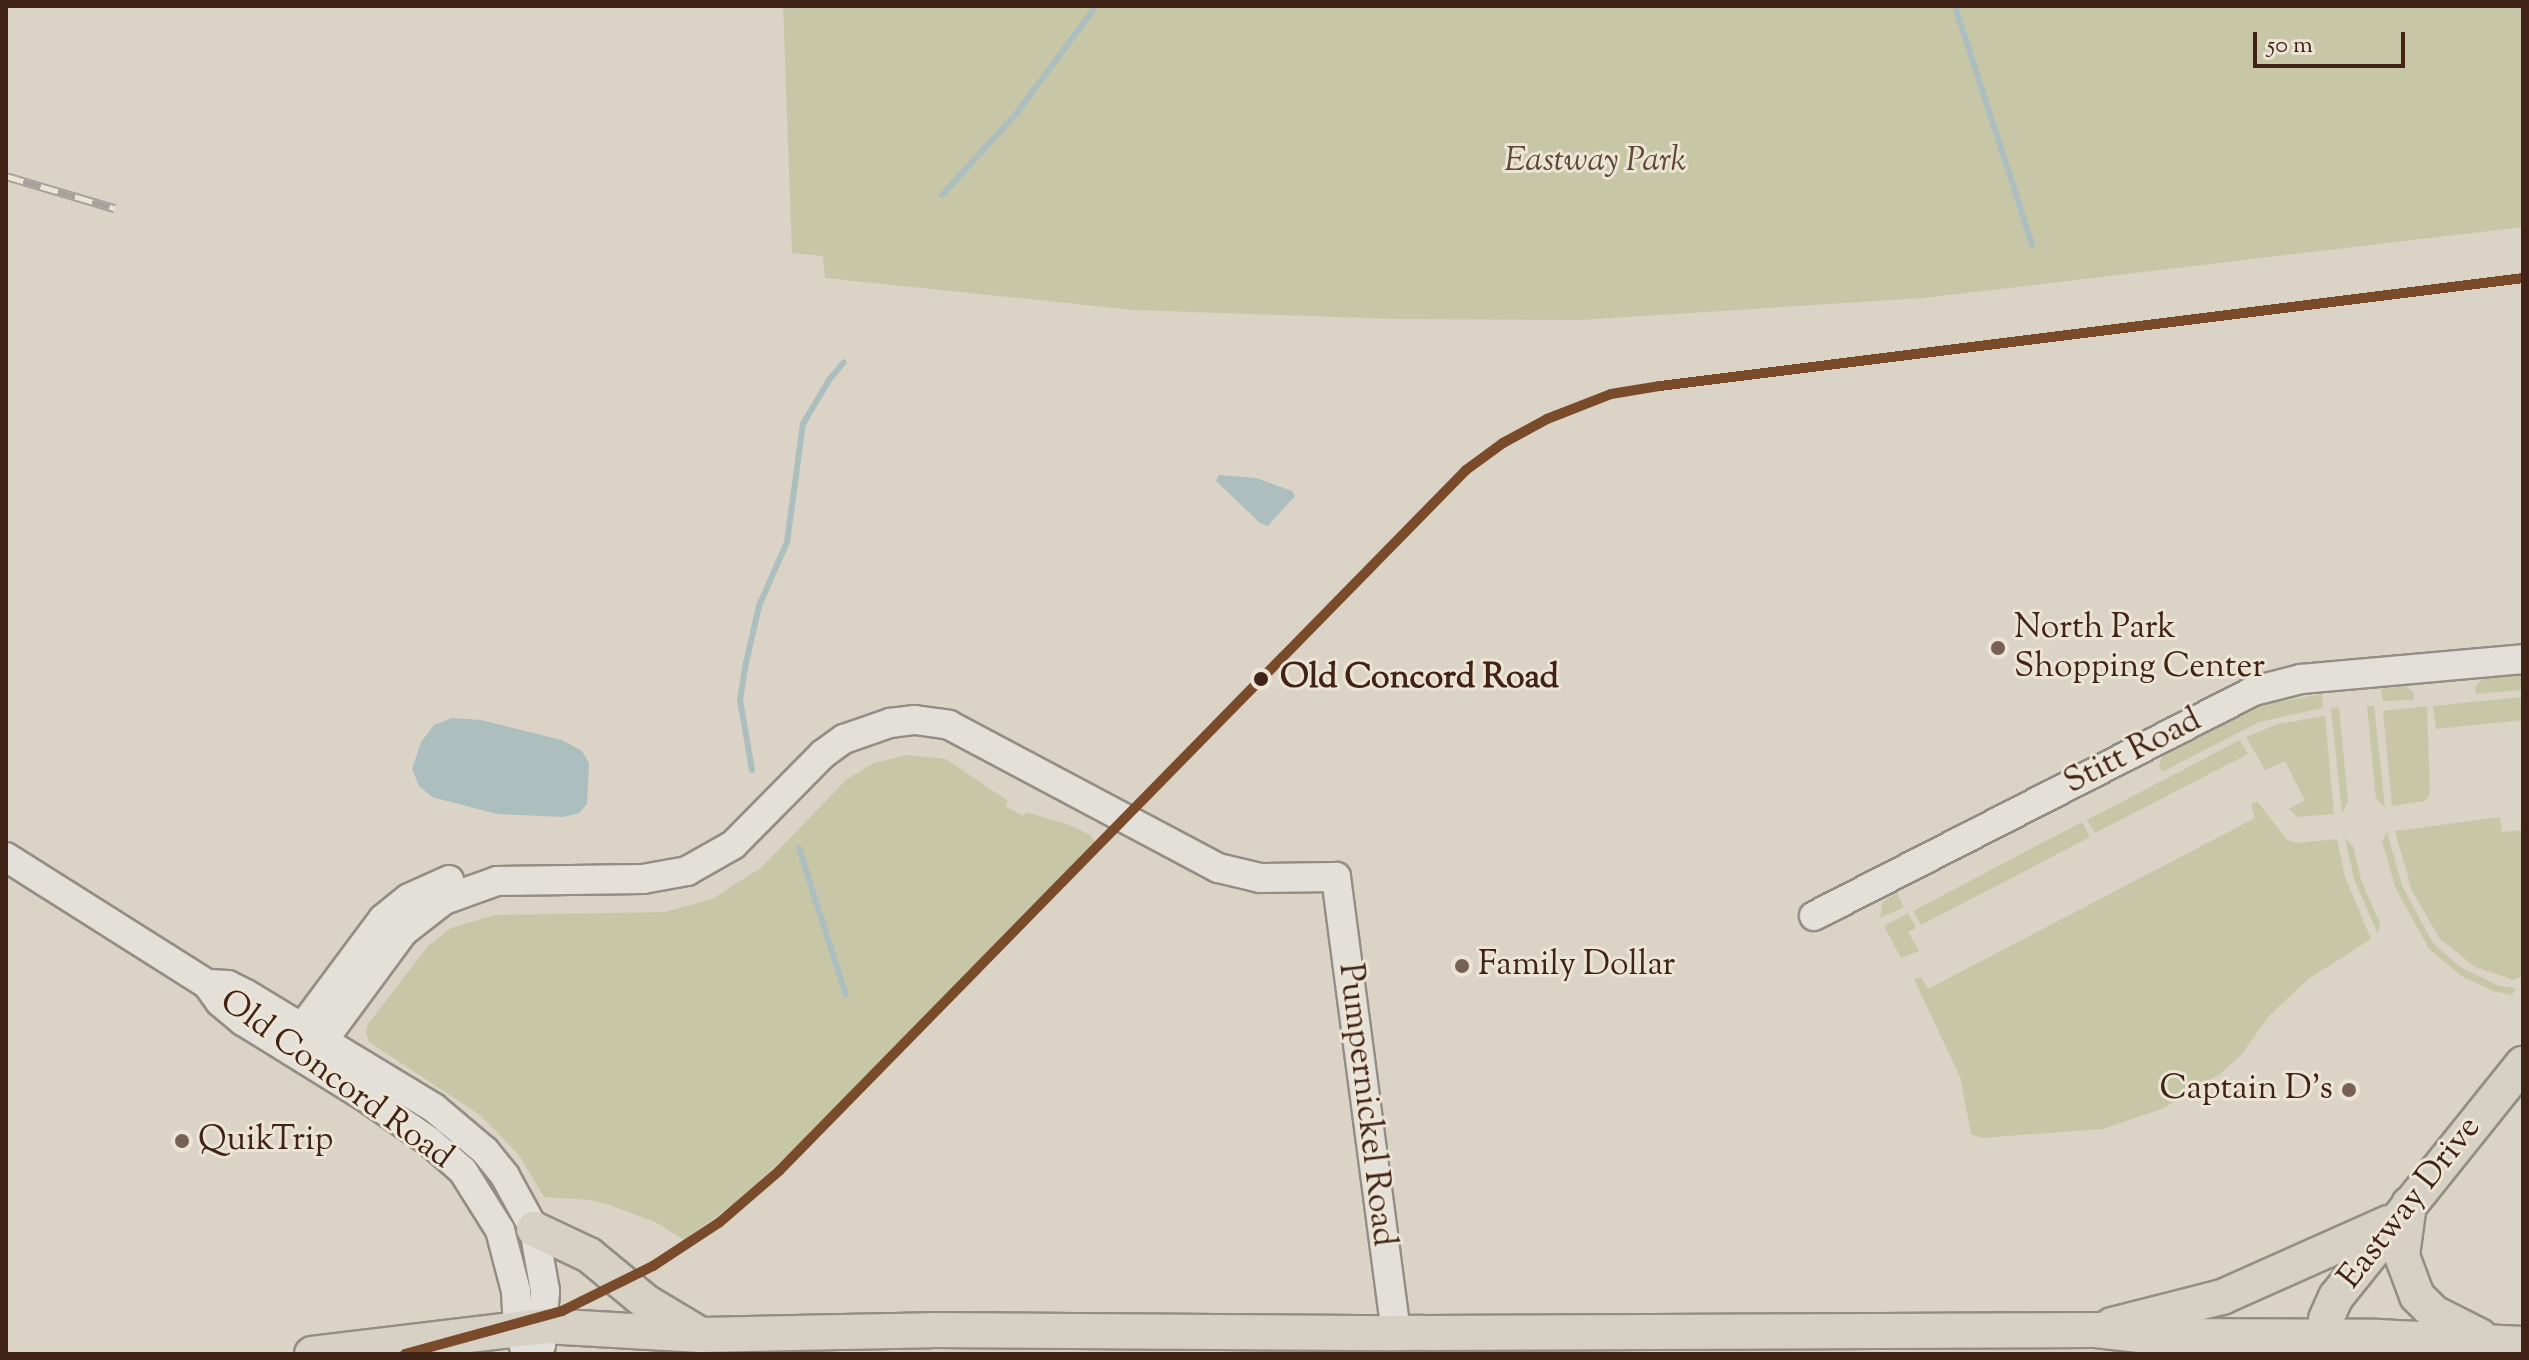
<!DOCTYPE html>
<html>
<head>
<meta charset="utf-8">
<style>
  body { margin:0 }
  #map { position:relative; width:2529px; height:1360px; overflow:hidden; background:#dad3c6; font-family:"Sorts Mill Goudy",serif }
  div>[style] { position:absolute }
  .green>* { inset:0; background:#c7c7a7 }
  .water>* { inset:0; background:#acbfbe }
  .stream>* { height:6px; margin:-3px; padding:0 3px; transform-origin:3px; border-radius:3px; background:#acbfbe }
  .roads { filter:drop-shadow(2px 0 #948d83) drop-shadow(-2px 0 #948d83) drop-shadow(0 2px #948d83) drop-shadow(0 -2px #948d83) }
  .minor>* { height:28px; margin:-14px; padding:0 14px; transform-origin:14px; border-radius:14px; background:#e3e0d9 }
  .major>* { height:34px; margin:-17px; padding:0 17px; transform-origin:17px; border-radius:17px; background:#d7d0c4 }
  .rail>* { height:9px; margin-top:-4.5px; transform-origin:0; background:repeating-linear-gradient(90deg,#ece4d5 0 18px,#a6a19b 0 36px); box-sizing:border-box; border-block:2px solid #a6a19b }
  .rail-1>* { height:10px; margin:-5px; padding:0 5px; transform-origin:5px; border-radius:5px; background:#7a4b2a }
  .dots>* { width:22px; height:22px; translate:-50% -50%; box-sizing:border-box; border:4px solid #ece4d5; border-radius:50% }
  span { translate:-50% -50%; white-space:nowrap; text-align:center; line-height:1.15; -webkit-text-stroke:6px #ece4d5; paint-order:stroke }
  .park-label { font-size:34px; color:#5e4a34; font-style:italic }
  .poi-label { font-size:34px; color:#402316 }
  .left { translate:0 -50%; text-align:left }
  .right { translate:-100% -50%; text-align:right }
  .stop-label { font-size:34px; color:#402316; font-weight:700 }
  .street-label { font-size:34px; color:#402316 }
  .frame { position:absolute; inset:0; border:8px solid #402316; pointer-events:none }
  .scale { position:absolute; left:2253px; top:32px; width:152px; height:36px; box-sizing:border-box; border:4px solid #402316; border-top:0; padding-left:10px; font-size:24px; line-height:28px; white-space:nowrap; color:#402316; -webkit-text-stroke:6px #ece4d5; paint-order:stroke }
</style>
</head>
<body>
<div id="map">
  <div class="green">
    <div style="clip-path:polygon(783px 6px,2523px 6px,2523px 227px,1924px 298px,1581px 320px,1395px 319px,1134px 310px,825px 278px,823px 256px,792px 253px)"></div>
    <div style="clip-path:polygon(2523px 675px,2523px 690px,2476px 694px,2475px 687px,2482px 679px)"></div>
    <div style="clip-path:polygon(2406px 686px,2414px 693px,2414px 700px,2383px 701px,2381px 689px)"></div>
    <div style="clip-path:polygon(2322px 694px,2323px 708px,2259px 722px,2162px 772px,2159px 766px,2163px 755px,2240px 715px,2270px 703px)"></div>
    <div style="clip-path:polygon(2523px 697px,2523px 720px,2436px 729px,2433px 706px)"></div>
    <div style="clip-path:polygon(2367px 706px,2374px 706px,2385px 808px,2376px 799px)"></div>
    <div style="clip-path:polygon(2427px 706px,2430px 795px,2425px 801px,2392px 806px,2383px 711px)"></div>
    <div style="clip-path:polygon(2339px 708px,2348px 802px,2342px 813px,2331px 709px)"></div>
    <div style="clip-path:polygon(2325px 716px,2334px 814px,2297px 817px,2289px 809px,2305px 800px,2285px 761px,2265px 770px,2246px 737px,2278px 724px)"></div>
    <div style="clip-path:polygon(2240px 740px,2248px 754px,2095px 833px,2087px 820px)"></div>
    <div style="clip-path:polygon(907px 755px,946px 759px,1008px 801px,1005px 806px,1023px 816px,1026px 812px,1070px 825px,1090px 835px,1095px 842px,798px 1145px,739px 1200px,684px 1240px,655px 1222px,610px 1205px,591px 1200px,544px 1197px,519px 1155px,480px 1115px,369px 1042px,366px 1032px,368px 1024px,428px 946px,451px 928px,494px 915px,665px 912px,712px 899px,762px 867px,847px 779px,874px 763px)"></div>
    <div style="clip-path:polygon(2257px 801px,2287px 840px,2298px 843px,2337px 839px,2345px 877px,2371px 939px,2307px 980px,2269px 1016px,2241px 1055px,2221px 1073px,2162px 1109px,2103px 1129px,1981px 1138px,1971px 1134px,1960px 1077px,1914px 979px,1921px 977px,1928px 989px,2255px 818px,2251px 805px)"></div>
    <div style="clip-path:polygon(2500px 817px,2502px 832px,2523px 830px,2523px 976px,2514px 980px,2475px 967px,2440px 939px,2412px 891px,2395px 831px)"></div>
    <div style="clip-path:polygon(2082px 822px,2090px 837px,1921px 925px,1913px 911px)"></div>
    <div style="clip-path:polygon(2387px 832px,2402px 886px,2433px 943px,2460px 967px,2499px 986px,2516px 988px,2512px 995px,2493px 991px,2463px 977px,2429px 949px,2395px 887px,2382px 841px)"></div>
    <div style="clip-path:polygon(2345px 838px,2353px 846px,2361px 880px,2380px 924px,2378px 934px,2354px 879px)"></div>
    <div style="clip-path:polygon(1897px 893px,1904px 907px,1880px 918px,1882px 903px)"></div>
    <div style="clip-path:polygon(1908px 913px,1916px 928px,1908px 932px,1919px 951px,1901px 958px,1884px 926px)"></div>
  </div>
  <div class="water">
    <div style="clip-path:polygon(1219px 475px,1256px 478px,1292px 491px,1295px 496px,1268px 526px,1260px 523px,1216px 481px)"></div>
    <div style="clip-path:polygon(452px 718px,481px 720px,562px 740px,582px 751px,589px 763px,587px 804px,579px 813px,563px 817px,497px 814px,432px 797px,419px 786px,412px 769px,421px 742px,434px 725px)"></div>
  </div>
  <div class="stream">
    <div style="left:1955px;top:6px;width:251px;rotate:72.1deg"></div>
    <div style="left:942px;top:195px;width:110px;rotate:-47.6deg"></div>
    <div style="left:1016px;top:114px;width:134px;rotate:-53.5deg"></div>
    <div style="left:752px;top:770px;width:71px;rotate:-99.7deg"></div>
    <div style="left:740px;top:700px;width:37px;rotate:-81deg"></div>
    <div style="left:746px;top:663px;width:58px;rotate:-77.2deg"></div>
    <div style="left:759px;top:606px;width:70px;rotate:-66.4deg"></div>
    <div style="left:787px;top:542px;width:119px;rotate:-82.3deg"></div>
    <div style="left:803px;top:424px;width:51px;rotate:-59.4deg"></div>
    <div style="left:829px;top:380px;width:23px;rotate:-50deg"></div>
    <div style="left:799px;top:848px;width:154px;rotate:72.3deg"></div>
  </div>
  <div class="roads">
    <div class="minor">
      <div style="left:6px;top:857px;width:238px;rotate:32.3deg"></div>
      <div style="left:207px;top:984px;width:22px;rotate:54deg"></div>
      <div style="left:220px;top:1002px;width:30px;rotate:40deg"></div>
      <div style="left:243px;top:1021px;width:142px;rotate:31.8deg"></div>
      <div style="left:364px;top:1096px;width:79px;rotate:34.7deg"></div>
      <div style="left:429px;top:1141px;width:45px;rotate:41.4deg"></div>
      <div style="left:463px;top:1171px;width:70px;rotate:57.9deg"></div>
      <div style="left:500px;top:1230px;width:63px;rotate:75.3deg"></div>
      <div style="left:516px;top:1291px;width:36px;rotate:87deg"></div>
      <div style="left:518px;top:1327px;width:28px;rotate:73deg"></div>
      <div style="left:1814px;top:916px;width:494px;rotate:-27.1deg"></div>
      <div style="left:2254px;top:691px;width:49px;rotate:-14.3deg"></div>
      <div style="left:2301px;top:679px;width:223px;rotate:-5.1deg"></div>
      <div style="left:207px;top:984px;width:21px;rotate:3deg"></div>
      <div style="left:228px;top:985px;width:20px;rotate:27deg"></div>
      <div style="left:246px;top:994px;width:220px;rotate:31.2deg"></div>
      <div style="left:434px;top:1108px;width:67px;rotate:40.1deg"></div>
      <div style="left:485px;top:1151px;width:32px;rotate:51deg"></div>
      <div style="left:505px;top:1176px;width:60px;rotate:61.3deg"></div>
      <div style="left:534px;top:1229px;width:63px;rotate:79.9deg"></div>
      <div style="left:545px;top:1291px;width:54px;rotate:94.2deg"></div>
      <div style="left:292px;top:1041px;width:152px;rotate:-53.3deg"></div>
      <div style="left:383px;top:919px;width:33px;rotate:-39deg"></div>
      <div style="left:409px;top:898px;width:44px;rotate:-24.2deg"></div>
      <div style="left:308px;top:1061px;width:160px;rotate:-53.6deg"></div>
      <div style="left:403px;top:932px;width:52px;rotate:-38deg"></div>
      <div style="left:444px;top:900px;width:56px;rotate:-19.7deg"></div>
      <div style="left:497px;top:881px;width:146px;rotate:-0.8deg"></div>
      <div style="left:643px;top:879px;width:45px;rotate:-10.3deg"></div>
      <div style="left:687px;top:871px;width:53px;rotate:-29.5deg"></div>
      <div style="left:733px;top:845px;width:128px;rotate:-45.3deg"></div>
      <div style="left:823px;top:754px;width:26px;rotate:-36deg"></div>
      <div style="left:844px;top:739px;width:49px;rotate:-19.2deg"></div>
      <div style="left:890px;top:723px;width:25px;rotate:-7deg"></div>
      <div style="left:915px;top:720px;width:34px;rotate:8deg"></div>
      <div style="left:949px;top:725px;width:305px;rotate:28deg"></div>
      <div style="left:1218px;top:868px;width:43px;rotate:13.4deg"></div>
      <div style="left:1260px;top:878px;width:76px;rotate:-0.8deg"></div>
      <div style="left:1336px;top:877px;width:460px;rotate:82.5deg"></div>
    </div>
    <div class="major">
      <div style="left:2409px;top:1204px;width:52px;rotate:97.7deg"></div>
      <div style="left:2402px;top:1256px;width:43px;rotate:69.4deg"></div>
      <div style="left:2417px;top:1296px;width:24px;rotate:45deg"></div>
      <div style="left:2434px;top:1313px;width:51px;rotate:26.6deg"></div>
      <div style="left:534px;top:1229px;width:61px;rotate:25.3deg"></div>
      <div style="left:589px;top:1255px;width:74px;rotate:39.5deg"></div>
      <div style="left:646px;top:1302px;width:56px;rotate:31.1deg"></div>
      <div style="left:2112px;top:1325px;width:114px;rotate:-14.3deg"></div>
      <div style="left:2222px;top:1297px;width:182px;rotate:-24deg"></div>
      <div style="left:312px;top:1354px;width:235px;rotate:-6.9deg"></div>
      <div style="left:545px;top:1326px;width:156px;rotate:3.3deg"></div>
      <div style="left:701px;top:1335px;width:230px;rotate:-1.2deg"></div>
      <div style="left:931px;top:1330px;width:465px;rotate:0.4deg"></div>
      <div style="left:1396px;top:1333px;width:700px;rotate:-0.25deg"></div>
      <div style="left:2096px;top:1330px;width:50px;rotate:6.8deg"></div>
      <div style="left:2146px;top:1336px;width:231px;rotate:0.2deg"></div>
      <div style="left:2377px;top:1337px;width:146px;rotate:2.7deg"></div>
      <div style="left:2322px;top:1354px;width:35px;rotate:-83deg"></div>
      <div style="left:2326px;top:1319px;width:24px;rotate:-66deg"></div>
      <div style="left:2336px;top:1297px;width:299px;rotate:-51.3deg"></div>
    </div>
  </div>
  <div class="rail">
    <div style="left:6px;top:176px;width:113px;rotate:16.5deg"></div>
  </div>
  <div class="rail-1">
    <div style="left:405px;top:1354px;width:163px;rotate:-15.3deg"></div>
    <div style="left:562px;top:1311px;width:102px;rotate:-26.3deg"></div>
    <div style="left:653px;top:1266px;width:80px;rotate:-33.3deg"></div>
    <div style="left:720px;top:1222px;width:78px;rotate:-40.8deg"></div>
    <div style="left:779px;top:1171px;width:982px;rotate:-45.58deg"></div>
    <div style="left:1466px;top:470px;width:46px;rotate:-36.1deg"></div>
    <div style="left:1503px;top:443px;width:50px;rotate:-28.6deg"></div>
    <div style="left:1547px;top:419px;width:69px;rotate:-21.3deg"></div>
    <div style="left:1611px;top:394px;width:50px;rotate:-9.3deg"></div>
    <div style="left:1660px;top:386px;width:870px;rotate:-7.13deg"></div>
  </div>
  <div class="dots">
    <div style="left:1998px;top:648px;background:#766154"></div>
    <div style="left:1261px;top:679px;background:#402316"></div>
    <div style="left:1462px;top:966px;background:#766154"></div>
    <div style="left:2349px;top:1090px;background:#766154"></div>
    <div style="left:182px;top:1141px;background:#766154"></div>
  </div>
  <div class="park-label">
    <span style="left:1595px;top:162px">Eastway Park</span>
  </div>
  <div class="poi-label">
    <span class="left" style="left:2014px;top:648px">North Park<br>Shopping Center</span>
    <span class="left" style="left:1478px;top:966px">Family Dollar</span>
    <span class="right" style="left:2333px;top:1090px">Captain D's</span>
    <span class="left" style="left:198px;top:1141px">QuikTrip</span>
  </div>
  <div class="stop-label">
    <span class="left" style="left:1280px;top:679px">Old Concord Road</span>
  </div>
  <div class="street-label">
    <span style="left:2133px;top:752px;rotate:-27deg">Stitt Road</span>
    <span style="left:336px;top:1080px;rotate:36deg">Old Concord Road</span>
    <span style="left:1366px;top:1105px;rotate:83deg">Pumpernickel Road</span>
    <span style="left:2410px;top:1203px;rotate:-52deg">Eastway Drive</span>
  </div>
  <div class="frame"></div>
  <div class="scale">50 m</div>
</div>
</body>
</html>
